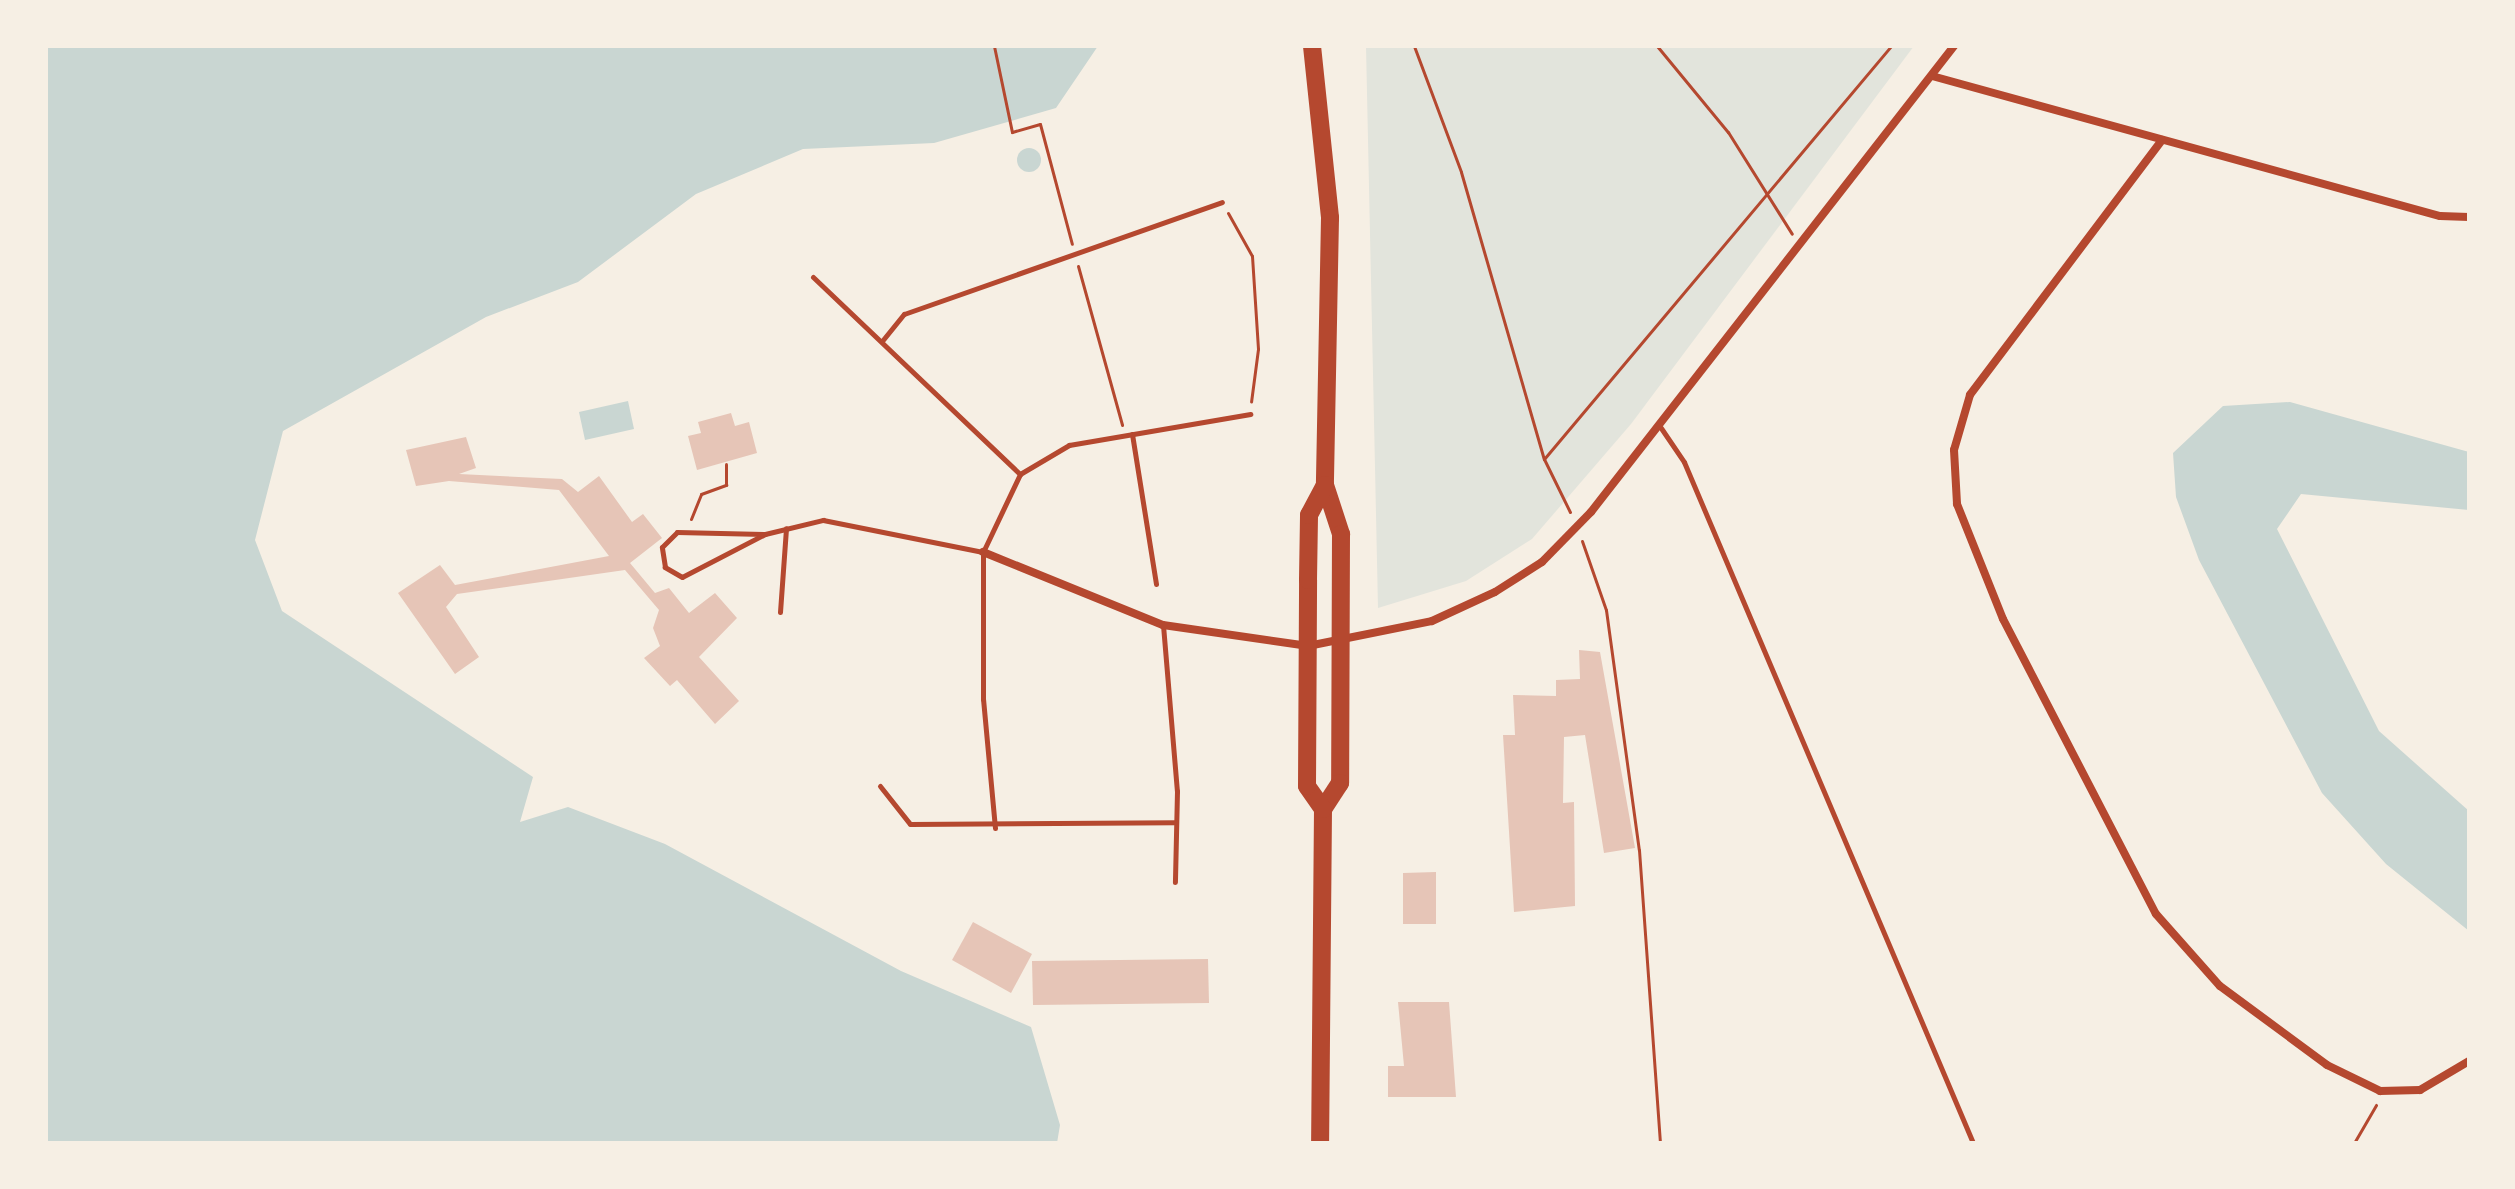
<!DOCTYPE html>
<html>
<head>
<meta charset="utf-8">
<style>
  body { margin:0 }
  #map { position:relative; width:2515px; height:1189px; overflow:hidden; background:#f6efe4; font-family:Lora,serif }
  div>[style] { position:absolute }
  .green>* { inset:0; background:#e2e4dc }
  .water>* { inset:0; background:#c9d6d2 }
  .round { border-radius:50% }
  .building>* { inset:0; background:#e6c5b7 }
  .path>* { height:3px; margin:-1.5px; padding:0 1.5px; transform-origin:1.5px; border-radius:1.5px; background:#b5482f }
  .service>* { height:5px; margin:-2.5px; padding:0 2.5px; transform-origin:2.5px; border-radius:2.5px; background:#b5482f }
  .minor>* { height:8px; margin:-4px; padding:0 4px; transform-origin:4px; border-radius:4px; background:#b5482f }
  .trunk>* { height:18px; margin:-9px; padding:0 9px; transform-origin:9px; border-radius:9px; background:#b5482f }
  span { translate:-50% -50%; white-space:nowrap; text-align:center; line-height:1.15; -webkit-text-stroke:8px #f6efe4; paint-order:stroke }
  .frame { position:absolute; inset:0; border:48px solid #f6efe4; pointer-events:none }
</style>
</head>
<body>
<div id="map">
  <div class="green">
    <div style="clip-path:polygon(1366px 46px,1914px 46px,1631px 424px,1532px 539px,1466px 581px,1378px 608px)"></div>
  </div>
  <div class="water">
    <div style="clip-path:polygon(46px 46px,1098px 46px,1056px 108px,934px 143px,803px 149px,696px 194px,578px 282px,486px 317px,283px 431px,255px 540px,282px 611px,533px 777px,520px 822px,568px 807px,665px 844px,901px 971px,1031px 1027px,1060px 1125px,1057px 1143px,46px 1143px)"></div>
    <div class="round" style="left:1017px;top:148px;width:24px;height:24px"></div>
    <div style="clip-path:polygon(628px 401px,634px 429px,585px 440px,579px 412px)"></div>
    <div style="clip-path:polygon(2290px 402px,2469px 452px,2469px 510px,2301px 494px,2277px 529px,2379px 731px,2469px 811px,2469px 931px,2386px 864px,2322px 793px,2199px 560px,2176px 497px,2173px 453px,2223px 406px)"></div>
  </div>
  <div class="building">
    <div style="clip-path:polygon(731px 413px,735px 426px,749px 422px,757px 453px,697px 470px,688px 436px,701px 433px,698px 422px)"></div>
    <div style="clip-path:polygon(466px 437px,476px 468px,459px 474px,562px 479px,578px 492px,599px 476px,632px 522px,643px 514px,662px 538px,630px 563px,655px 593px,669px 588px,689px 613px,715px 593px,737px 618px,699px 657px,739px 701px,715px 724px,677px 680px,670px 686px,644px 658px,660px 646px,653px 628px,659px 610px,625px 570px,457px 594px,446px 607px,479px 657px,455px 674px,398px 593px,440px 565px,455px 585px,609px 556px,559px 490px,449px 481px,416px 486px,406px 450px)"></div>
    <div style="clip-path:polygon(1579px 650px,1600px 652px,1635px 848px,1604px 853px,1585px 735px,1564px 737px,1563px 803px,1574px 802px,1575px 906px,1514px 912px,1503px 735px,1515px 735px,1513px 695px,1556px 696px,1556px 680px,1580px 679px)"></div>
    <div style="clip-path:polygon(1436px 872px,1436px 924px,1403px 924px,1403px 873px)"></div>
    <div style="clip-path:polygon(973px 922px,1032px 954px,1011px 993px,952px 960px)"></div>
    <div style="clip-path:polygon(1208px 959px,1209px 1003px,1033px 1005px,1032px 961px)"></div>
    <div style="clip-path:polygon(1398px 1002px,1449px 1002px,1456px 1097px,1388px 1097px,1388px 1066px,1404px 1066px)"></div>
  </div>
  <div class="path">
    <div style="left:994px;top:46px;width:88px;rotate:78.2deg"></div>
    <div style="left:1012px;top:132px;width:29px;rotate:-16deg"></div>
    <div style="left:1040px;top:124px;width:124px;rotate:75.1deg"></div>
    <div style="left:1414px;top:46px;width:134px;rotate:69.5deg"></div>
    <div style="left:1461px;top:172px;width:299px;rotate:73.9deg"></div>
    <div style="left:1544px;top:459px;width:59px;rotate:63.9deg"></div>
    <div style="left:1657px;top:46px;width:112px;rotate:50.5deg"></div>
    <div style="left:1728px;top:132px;width:120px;rotate:57.9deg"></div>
    <div style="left:1228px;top:213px;width:49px;rotate:60.8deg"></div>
    <div style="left:1252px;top:256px;width:93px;rotate:86.3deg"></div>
    <div style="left:1258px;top:349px;width:53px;rotate:97.5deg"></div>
    <div style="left:1078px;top:266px;width:165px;rotate:74.5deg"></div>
    <div style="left:1544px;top:459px;width:539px;rotate:-49.96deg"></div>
    <div style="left:691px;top:519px;width:27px;rotate:-68deg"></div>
    <div style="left:701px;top:494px;width:27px;rotate:-20deg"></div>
    <div style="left:726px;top:485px;width:21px;rotate:-90deg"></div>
    <div style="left:1582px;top:541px;width:73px;rotate:70.8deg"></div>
    <div style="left:1606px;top:610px;width:242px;rotate:82.2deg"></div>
    <div style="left:1639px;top:850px;width:294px;rotate:85.9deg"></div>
    <div style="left:2354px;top:1143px;width:44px;rotate:-59.9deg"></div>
  </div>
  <div class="service">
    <div style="left:813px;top:277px;width:286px;rotate:43.6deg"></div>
    <div style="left:882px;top:341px;width:35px;rotate:-51deg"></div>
    <div style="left:904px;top:314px;width:337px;rotate:-19.4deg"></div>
    <div style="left:1661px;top:428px;width:41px;rotate:55.9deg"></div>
    <div style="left:1684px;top:462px;width:740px;rotate:67deg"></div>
    <div style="left:1132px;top:434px;width:152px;rotate:80.9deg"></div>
    <div style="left:765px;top:534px;width:93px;rotate:152.6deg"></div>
    <div style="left:682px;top:577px;width:20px;rotate:-150deg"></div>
    <div style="left:665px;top:567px;width:20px;rotate:-99deg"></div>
    <div style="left:662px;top:547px;width:21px;rotate:-45deg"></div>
    <div style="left:677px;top:532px;width:88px;rotate:1.3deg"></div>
    <div style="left:765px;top:534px;width:60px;rotate:-13.6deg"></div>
    <div style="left:823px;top:520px;width:163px;rotate:11.3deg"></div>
    <div style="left:780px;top:612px;width:84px;rotate:-85.9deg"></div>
    <div style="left:1163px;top:625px;width:167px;rotate:85.2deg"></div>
    <div style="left:1177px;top:791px;width:91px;rotate:91.3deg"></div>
    <div style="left:880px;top:786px;width:48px;rotate:51.7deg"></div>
    <div style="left:910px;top:824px;width:266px;rotate:-0.4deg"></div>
    <div style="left:995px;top:828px;width:130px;rotate:-95.3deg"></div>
    <div style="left:983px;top:699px;width:147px;rotate:-90deg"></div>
    <div style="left:983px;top:552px;width:86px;rotate:-64.6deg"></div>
    <div style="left:1020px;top:474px;width:57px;rotate:-30.6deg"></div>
    <div style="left:1069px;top:445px;width:184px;rotate:-9.7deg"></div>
  </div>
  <div class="minor">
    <div style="left:1932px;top:76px;width:527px;rotate:15.41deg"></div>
    <div style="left:2440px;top:216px;width:29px;rotate:2deg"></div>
    <div style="left:2162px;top:140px;width:319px;rotate:127deg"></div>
    <div style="left:1970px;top:395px;width:57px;rotate:106.2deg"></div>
    <div style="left:1954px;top:450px;width:54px;rotate:86.8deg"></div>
    <div style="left:1957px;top:504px;width:124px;rotate:68.2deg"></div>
    <div style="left:2003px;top:619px;width:332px;rotate:62.6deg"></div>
    <div style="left:2156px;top:914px;width:96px;rotate:48.4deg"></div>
    <div style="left:2220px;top:986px;width:133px;rotate:36.4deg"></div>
    <div style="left:2327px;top:1065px;width:59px;rotate:26.1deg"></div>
    <div style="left:2380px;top:1091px;width:40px;rotate:-1.4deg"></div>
    <div style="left:2420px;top:1090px;width:57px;rotate:-30.6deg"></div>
    <div style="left:983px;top:552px;width:194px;rotate:22.1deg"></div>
    <div style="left:1163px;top:625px;width:147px;rotate:8.2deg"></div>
    <div style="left:1308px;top:646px;width:126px;rotate:-11.4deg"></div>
    <div style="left:1432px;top:621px;width:69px;rotate:-24.7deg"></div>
    <div style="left:1495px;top:592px;width:56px;rotate:-32.6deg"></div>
    <div style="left:1542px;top:562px;width:70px;rotate:-45.6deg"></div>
    <div style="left:1591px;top:512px;width:591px;rotate:-52.08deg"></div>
  </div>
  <div class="trunk">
    <div style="left:1312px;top:46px;width:173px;rotate:84deg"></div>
    <div style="left:1330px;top:218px;width:267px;rotate:91.1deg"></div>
    <div style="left:1325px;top:485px;width:52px;rotate:71.9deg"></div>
    <div style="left:1341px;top:534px;width:249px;rotate:90.2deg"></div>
    <div style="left:1340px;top:783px;width:31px;rotate:123deg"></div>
    <div style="left:1323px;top:809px;width:334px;rotate:90.5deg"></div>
    <div style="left:1323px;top:809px;width:28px;rotate:-125deg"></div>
    <div style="left:1307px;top:786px;width:206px;rotate:-89.7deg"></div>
    <div style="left:1308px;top:580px;width:65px;rotate:-89.1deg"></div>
    <div style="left:1309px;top:515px;width:34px;rotate:-62deg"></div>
  </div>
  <div class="frame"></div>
</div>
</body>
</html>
